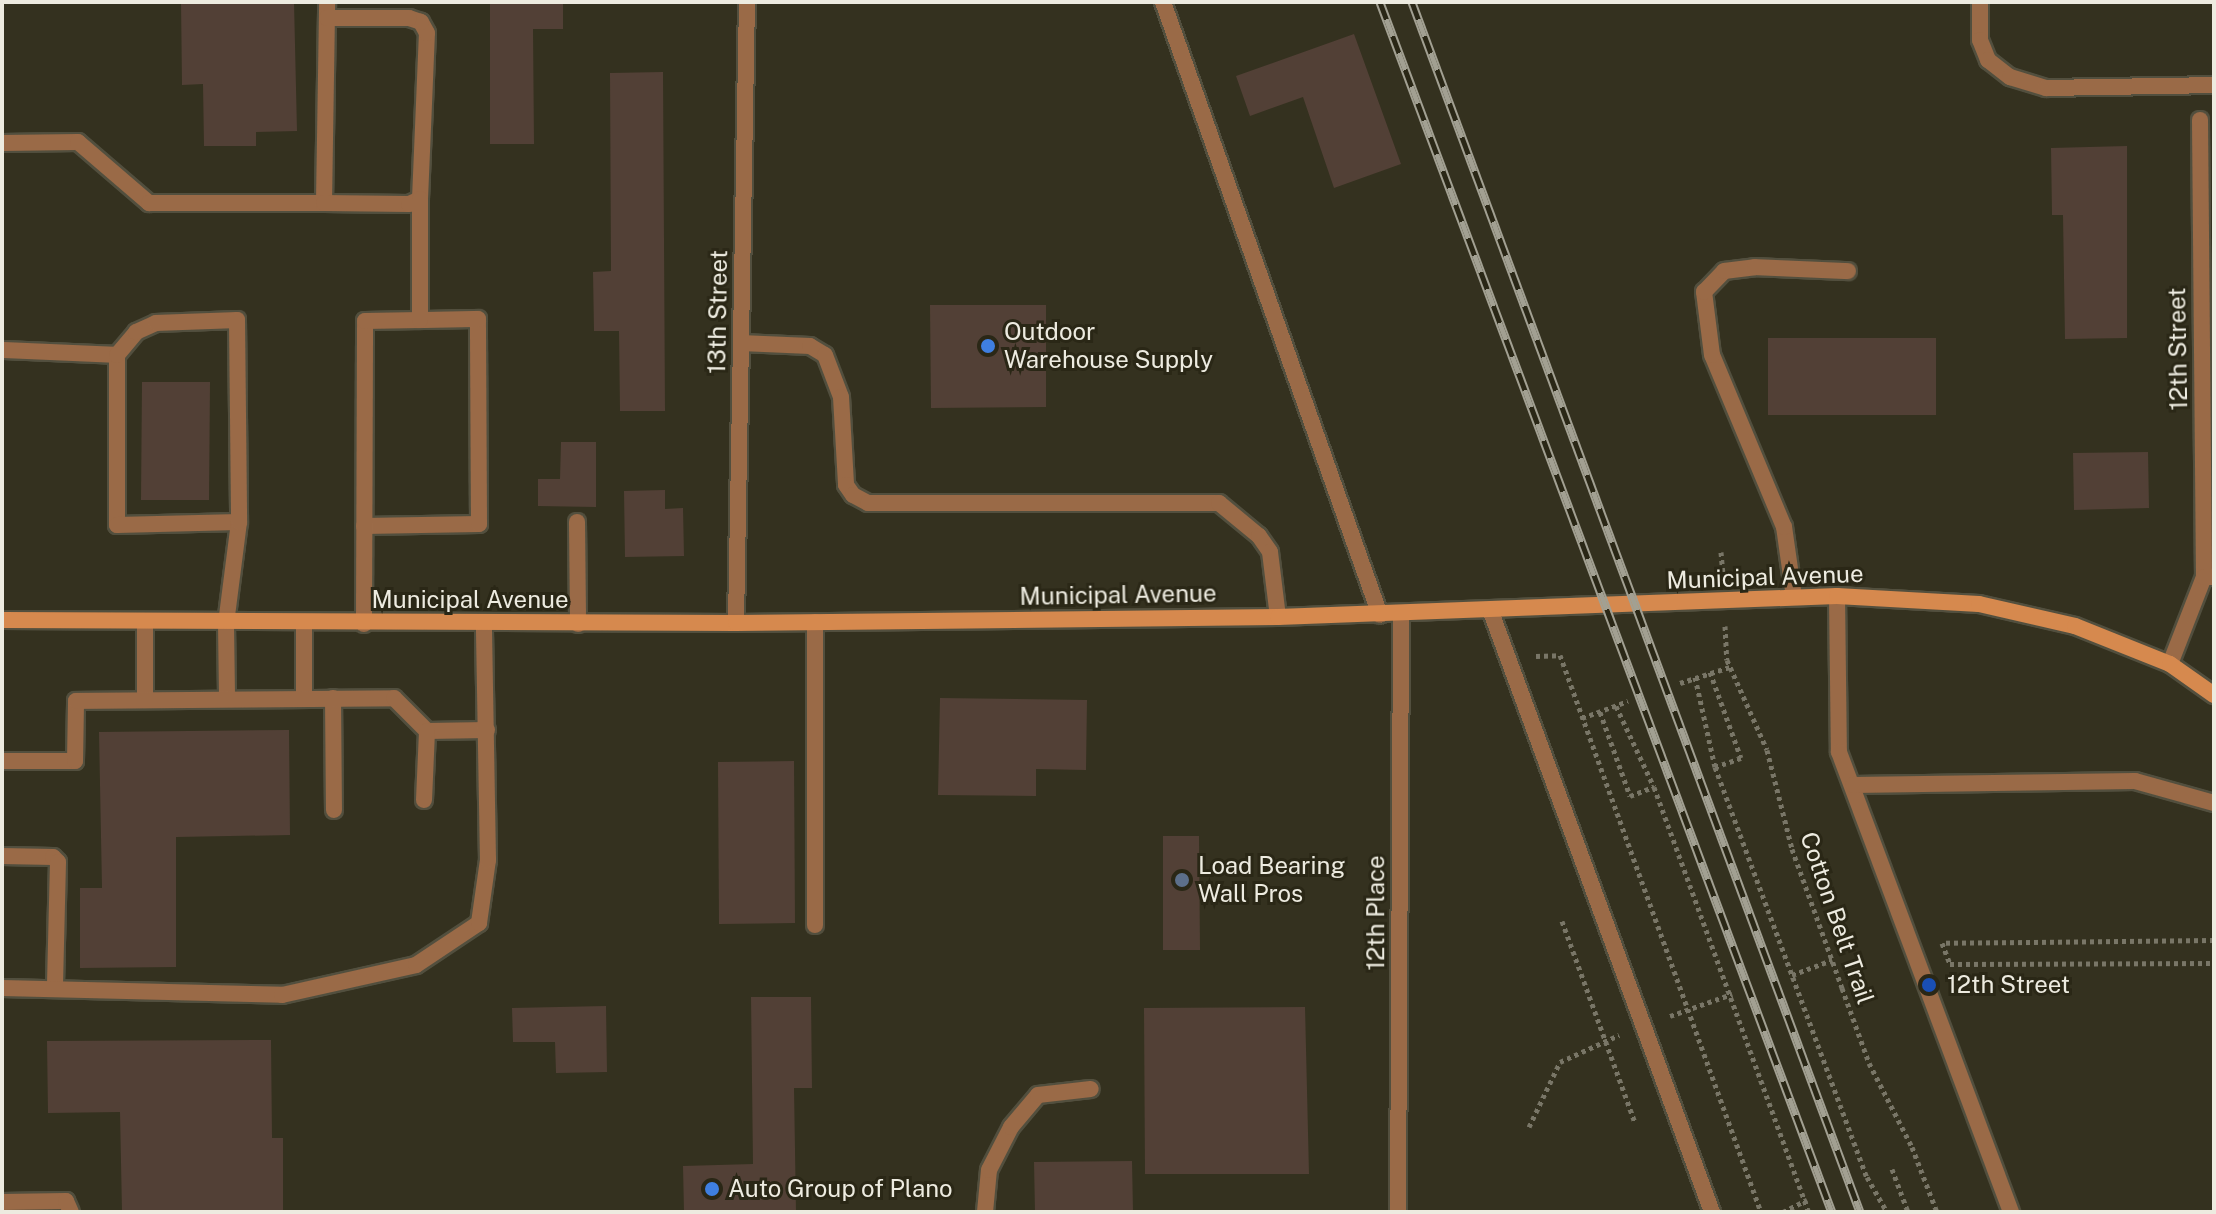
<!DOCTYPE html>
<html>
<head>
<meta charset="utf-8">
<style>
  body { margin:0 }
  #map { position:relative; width:2216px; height:1214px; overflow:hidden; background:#34311f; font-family:"Public Sans",sans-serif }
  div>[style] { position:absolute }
  .building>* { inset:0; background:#524036 }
  .path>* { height:5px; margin-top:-2.5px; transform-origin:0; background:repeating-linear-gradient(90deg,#797667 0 4px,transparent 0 8px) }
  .roads { filter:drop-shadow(2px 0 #524f3e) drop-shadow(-2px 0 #524f3e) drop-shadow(0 2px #524f3e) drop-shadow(0 -2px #524f3e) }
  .service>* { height:16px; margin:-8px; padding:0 8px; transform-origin:8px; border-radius:8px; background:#9a6a47 }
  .minor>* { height:16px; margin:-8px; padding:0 8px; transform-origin:8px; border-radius:8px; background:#9a6a47 }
  .secondary>* { height:16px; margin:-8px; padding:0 8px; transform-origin:8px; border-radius:8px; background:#d6894e }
  .rail>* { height:9px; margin-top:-4.5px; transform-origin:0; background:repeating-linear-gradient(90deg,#2a2716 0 18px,#a2a092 0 36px); box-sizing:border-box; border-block:2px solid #a2a092 }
  .dots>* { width:22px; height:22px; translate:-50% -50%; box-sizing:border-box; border:4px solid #2a2716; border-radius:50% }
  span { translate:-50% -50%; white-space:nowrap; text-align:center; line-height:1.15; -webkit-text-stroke:6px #2a2716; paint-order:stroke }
  .street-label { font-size:24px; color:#edebe0 }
  .poi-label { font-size:24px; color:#edebe0 }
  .left { translate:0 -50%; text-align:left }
  .frame { position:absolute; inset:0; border:4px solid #edebe0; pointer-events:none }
</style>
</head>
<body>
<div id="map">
  <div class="building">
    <div style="clip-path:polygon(181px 2px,294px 2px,297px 131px,256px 132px,256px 146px,204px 146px,203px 84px,182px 85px)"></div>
    <div style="clip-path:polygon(490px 2px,563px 2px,563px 29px,533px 29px,534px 144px,490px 144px)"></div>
    <div style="clip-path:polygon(1354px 34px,1401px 164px,1334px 188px,1303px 97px,1250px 116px,1236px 76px)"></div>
    <div style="clip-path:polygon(663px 72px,665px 411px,620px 411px,619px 331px,594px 331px,593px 272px,611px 271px,610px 73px)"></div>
    <div style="clip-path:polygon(2127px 146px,2127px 338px,2065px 339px,2063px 215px,2052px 215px,2051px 148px)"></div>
    <div style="clip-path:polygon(930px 305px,1046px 305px,1046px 407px,931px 408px)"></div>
    <div style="clip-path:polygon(1768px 338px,1936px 338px,1936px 415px,1768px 415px)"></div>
    <div style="clip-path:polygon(142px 382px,210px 382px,209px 500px,141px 500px)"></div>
    <div style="clip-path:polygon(561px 442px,596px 442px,596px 507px,538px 506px,538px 479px,560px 479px)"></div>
    <div style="clip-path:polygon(2148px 452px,2149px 508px,2074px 510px,2073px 453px)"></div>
    <div style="clip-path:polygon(665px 490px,665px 509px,683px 508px,684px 556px,625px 557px,624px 491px)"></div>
    <div style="clip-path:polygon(940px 698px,1087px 700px,1086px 770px,1036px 769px,1036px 796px,938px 795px)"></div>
    <div style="clip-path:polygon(289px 730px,290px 835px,176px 837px,176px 967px,80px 968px,80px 888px,102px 888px,99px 732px)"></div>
    <div style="clip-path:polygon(794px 761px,795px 923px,719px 924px,718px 762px)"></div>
    <div style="clip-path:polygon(1163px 836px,1199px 836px,1200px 950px,1163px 950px)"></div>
    <div style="clip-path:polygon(751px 997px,811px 997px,812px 1088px,794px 1088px,796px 1212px,684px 1212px,683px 1166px,753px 1164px)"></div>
    <div style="clip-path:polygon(606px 1006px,607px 1072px,556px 1073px,555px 1042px,513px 1042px,512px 1008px)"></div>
    <div style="clip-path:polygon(1305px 1007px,1309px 1174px,1145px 1174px,1144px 1008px)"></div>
    <div style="clip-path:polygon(271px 1040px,272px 1138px,283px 1138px,283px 1212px,122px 1212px,120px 1112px,48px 1113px,47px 1041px)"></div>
    <div style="clip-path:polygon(1132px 1161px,1133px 1212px,1035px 1212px,1034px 1162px)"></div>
  </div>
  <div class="path">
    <div style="left:1721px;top:552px;width:24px;rotate:85deg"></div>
    <div style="left:1725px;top:626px;width:34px;rotate:87deg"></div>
    <div style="left:1727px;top:660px;width:98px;rotate:66deg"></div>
    <div style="left:1767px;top:750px;width:102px;rotate:75.8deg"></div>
    <div style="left:1792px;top:849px;width:148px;rotate:70.2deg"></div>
    <div style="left:1842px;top:988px;width:80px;rotate:70.2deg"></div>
    <div style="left:1869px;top:1063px;width:94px;rotate:62.9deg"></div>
    <div style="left:1912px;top:1147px;width:70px;rotate:69deg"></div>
    <div style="left:1536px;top:656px;width:24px;rotate:-2deg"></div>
    <div style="left:1560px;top:655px;width:592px;rotate:70.16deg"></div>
    <div style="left:1710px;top:672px;width:91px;rotate:70.2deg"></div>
    <div style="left:1741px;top:758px;width:28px;rotate:161deg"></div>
    <div style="left:1695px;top:677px;width:92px;rotate:77.5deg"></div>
    <div style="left:1715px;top:767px;width:437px;rotate:69.7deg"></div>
    <div style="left:1867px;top:1177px;width:40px;rotate:60.3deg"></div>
    <div style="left:1680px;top:683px;width:52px;rotate:-17.7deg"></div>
    <div style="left:1616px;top:706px;width:89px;rotate:64.9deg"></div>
    <div style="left:1654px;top:787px;width:452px;rotate:70deg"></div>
    <div style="left:1600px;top:712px;width:89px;rotate:70.3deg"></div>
    <div style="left:1630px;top:796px;width:26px;rotate:-21deg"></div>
    <div style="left:1582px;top:718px;width:49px;rotate:-20.3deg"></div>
    <div style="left:1562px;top:921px;width:215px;rotate:70.1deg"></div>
    <div style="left:2214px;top:940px;width:272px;rotate:179.4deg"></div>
    <div style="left:1942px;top:943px;width:22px;rotate:69deg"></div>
    <div style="left:1950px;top:964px;width:264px;rotate:-0.2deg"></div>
    <div style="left:1792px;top:975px;width:43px;rotate:-20.6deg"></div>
    <div style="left:1670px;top:1016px;width:66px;rotate:-19.5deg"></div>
    <div style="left:1529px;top:1127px;width:72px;rotate:-64.5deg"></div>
    <div style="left:1560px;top:1062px;width:65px;rotate:-24.6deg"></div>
    <div style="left:1892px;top:1169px;width:46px;rotate:69.6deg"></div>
    <div style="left:1783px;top:1212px;width:27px;rotate:-27deg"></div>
  </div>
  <div class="roads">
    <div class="service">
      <div style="left:1163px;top:2px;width:650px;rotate:70.51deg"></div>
      <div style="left:1980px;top:2px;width:38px;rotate:90deg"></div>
      <div style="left:1980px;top:40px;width:22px;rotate:68deg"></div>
      <div style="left:1988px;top:60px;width:28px;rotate:38deg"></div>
      <div style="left:2010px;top:77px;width:38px;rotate:17deg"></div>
      <div style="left:2046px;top:88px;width:168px;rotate:-1deg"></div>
      <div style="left:2px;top:143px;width:76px;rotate:-0.8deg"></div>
      <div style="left:78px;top:142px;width:94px;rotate:40.7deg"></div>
      <div style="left:149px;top:203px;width:175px"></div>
      <div style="left:324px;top:203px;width:201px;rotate:-89.1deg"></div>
      <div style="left:324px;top:203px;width:85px;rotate:0.7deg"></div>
      <div style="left:409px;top:204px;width:12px;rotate:-24deg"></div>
      <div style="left:420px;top:199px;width:166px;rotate:-87.6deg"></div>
      <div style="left:427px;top:33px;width:13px;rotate:-119deg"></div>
      <div style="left:421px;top:22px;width:13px;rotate:-162deg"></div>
      <div style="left:409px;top:18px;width:82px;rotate:180deg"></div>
      <div style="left:741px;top:343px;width:69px;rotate:2.5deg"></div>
      <div style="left:810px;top:346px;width:17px;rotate:31deg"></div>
      <div style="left:825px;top:355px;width:45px;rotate:69.1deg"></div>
      <div style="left:841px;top:397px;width:88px;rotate:86.7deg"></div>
      <div style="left:846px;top:485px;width:12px;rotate:55deg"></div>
      <div style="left:853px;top:495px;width:17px;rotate:28deg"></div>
      <div style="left:868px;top:503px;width:351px"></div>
      <div style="left:1219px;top:503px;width:52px;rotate:39.5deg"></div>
      <div style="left:1259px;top:536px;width:19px;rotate:55deg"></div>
      <div style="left:1270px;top:552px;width:65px;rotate:83deg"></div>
      <div style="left:2px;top:350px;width:115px;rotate:2.5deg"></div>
      <div style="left:117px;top:355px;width:170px;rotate:90deg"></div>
      <div style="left:117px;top:525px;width:122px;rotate:-1.4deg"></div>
      <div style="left:239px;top:522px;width:103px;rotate:97.3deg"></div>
      <div style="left:226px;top:624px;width:75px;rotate:89.2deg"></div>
      <div style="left:117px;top:355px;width:30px;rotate:-50deg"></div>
      <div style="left:136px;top:332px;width:22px;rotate:-24deg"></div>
      <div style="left:156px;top:323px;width:81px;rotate:-2.1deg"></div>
      <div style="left:237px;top:320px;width:202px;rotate:89.4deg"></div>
      <div style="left:577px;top:522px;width:102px;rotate:89.4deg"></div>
      <div style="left:364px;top:526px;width:115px;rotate:-1deg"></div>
      <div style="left:479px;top:524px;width:205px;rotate:-90.3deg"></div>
      <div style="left:478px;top:319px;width:58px;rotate:179deg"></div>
      <div style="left:1837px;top:596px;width:156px;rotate:89.3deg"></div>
      <div style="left:1839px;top:752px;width:491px;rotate:69.5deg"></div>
      <div style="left:1794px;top:597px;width:71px;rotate:-98.1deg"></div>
      <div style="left:1784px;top:527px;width:186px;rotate:-112.7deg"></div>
      <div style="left:1712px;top:355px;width:64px;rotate:-97.2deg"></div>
      <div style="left:1704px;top:292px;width:29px;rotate:-46deg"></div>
      <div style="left:1724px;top:271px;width:31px;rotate:-7deg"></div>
      <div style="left:1755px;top:267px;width:93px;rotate:2.5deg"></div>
      <div style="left:1491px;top:612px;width:639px;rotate:69.78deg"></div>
      <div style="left:145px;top:624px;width:76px;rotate:90deg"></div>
      <div style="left:304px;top:624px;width:74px;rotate:90deg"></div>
      <div style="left:364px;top:624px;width:303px;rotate:-89.8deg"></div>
      <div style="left:365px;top:321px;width:55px;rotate:-1deg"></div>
      <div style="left:420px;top:320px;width:121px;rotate:-90deg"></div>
      <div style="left:333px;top:698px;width:112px;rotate:89.5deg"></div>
      <div style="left:2px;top:761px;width:73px"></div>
      <div style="left:75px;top:761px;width:60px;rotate:-89deg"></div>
      <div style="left:76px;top:701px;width:318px;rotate:-0.5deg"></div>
      <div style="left:394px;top:698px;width:47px;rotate:45deg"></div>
      <div style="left:427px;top:731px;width:60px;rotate:-1deg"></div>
      <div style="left:1853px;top:785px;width:282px;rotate:-0.8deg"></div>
      <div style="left:2135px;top:781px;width:82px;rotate:15.6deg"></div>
      <div style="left:424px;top:800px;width:69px;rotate:-87.5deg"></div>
      <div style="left:2px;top:856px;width:51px;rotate:1.1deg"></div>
      <div style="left:53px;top:857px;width:7px;rotate:45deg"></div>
      <div style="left:58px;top:862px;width:127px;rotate:91.4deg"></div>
      <div style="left:815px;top:925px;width:303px;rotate:-90deg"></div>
      <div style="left:2px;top:988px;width:280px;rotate:1.4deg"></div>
      <div style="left:282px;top:995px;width:137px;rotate:-12.6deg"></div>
      <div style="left:416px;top:965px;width:76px;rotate:-33.7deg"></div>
      <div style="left:479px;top:923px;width:64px;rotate:-81.9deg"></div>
      <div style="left:488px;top:860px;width:236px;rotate:-91deg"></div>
      <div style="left:2px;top:1202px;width:64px;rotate:-0.9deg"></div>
      <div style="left:66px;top:1201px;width:12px;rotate:66deg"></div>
      <div style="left:985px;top:1212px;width:42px;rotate:-84.6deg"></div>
      <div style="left:989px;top:1170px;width:48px;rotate:-62.9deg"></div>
      <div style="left:1011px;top:1127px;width:42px;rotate:-49.8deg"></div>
      <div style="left:1038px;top:1095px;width:53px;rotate:-6.5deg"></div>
    </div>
    <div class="minor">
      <div style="left:2200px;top:120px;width:457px;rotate:89.5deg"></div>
      <div style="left:736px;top:623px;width:621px;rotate:-88.99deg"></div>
      <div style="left:2170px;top:664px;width:93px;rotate:-68.7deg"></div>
      <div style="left:2204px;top:577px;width:8px"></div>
      <div style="left:1398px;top:1212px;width:597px;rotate:-89.71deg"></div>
    </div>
    <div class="secondary">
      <div style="left:2px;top:620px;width:734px;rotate:0.23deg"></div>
      <div style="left:736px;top:623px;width:542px;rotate:-0.63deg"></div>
      <div style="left:1278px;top:617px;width:559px;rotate:-2.15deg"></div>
      <div style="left:1837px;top:596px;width:142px;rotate:3.2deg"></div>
      <div style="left:1979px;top:604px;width:98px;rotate:12.9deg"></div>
      <div style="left:2075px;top:626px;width:102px;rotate:21.8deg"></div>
      <div style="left:2170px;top:664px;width:54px;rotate:35.2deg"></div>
    </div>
  </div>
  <div class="rail">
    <div style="left:1380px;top:2px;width:1292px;rotate:69.52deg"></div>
    <div style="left:1412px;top:2px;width:1290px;rotate:69.68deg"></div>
  </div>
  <div class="dots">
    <div style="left:988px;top:346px;background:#3f7fe0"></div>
    <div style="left:1182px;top:880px;background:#5c6f8a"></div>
    <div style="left:1929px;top:985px;background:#1a4fb4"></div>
    <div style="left:712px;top:1189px;background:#3f7fe0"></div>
  </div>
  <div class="street-label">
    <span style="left:718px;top:312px;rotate:-89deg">13th Street</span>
    <span style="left:2178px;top:349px;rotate:-91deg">12th Street</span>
    <span style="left:1765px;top:577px;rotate:-2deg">Municipal Avenue</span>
    <span style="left:1118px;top:595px;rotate:-1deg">Municipal Avenue</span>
    <span style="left:470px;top:600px">Municipal Avenue</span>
    <span style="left:1376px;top:913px;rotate:-90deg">12th Place</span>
    <span style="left:1837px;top:918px;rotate:71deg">Cotton Belt Trail</span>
  </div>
  <div class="poi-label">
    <span class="left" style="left:1004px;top:346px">Outdoor<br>Warehouse Supply</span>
    <span class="left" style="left:1198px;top:880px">Load Bearing<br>Wall Pros</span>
    <span class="left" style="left:1947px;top:985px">12th Street</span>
    <span class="left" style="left:728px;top:1189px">Auto Group of Plano</span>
  </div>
  <div class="frame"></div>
</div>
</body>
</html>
